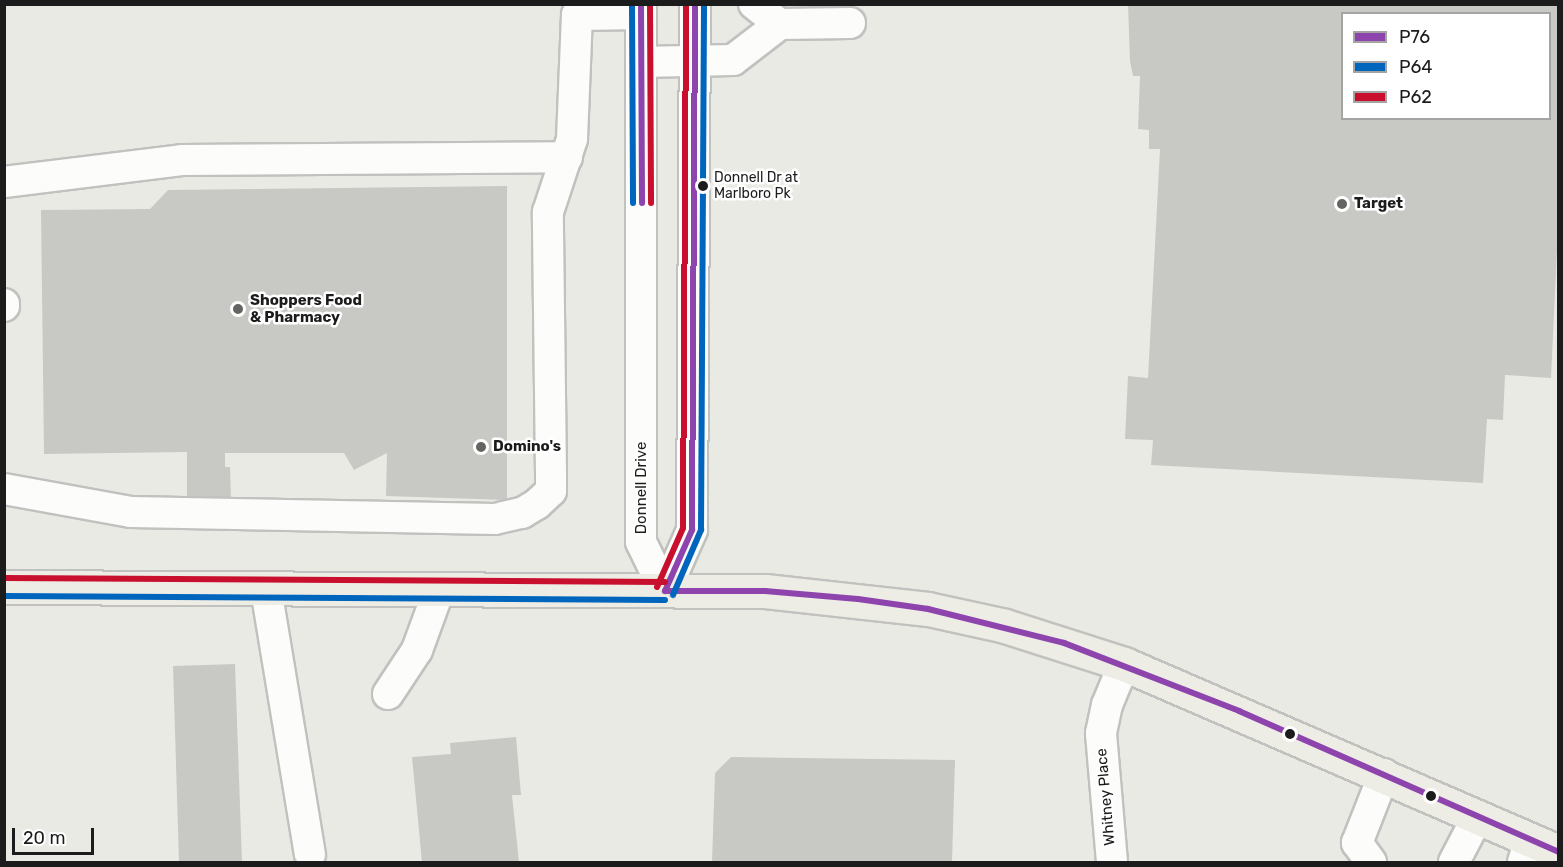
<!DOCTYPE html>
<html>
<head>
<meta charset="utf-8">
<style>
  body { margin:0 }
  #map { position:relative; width:1563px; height:867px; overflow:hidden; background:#eaeae5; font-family:Rubik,sans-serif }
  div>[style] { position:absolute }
  .building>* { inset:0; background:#c8c8c5 }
  .roads { filter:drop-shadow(2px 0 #c1c1bf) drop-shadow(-2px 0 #c1c1bf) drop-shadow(0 2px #c1c1bf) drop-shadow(0 -2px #c1c1bf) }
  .minor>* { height:30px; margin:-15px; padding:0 15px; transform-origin:15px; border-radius:15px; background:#fcfcfb }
  .major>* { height:33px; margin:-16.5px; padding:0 16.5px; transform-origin:16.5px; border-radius:16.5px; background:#eeede5 }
  .bus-1>* { height:6px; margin:-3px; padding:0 3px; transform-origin:3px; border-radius:3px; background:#8e44ad }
  .bus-2>* { height:6px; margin:-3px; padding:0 3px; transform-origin:3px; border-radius:3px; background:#0065bd }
  .bus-3>* { height:6px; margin:-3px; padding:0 3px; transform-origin:3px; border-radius:3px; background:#c8102e }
  .dots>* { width:16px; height:16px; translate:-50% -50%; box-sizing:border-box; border:3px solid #fff; border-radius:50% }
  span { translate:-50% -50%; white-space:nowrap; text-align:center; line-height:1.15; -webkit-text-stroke:5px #fff; paint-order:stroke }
  .bus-label { font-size:14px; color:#1c1c1c }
  .left { translate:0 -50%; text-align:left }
  .poi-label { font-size:15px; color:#1c1c1c; font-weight:700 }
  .street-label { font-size:15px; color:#1c1c1c }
  .frame { position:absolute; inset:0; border:6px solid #1c1c1c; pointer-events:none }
  .legend { position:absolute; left:1341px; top:12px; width:210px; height:108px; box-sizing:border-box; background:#fff; border:2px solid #a4a4a4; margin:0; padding:8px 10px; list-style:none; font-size:18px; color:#1c1c1c }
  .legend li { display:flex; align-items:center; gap:12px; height:30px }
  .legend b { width:30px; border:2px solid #a4a4a4 }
  .scale { position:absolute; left:12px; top:828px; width:82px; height:27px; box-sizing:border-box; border:3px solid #1c1c1c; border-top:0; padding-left:8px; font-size:18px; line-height:21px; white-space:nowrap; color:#1c1c1c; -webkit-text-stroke:4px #fff; paint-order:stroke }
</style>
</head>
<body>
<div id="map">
  <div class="building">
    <div style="clip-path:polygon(evenodd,1128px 4px,1558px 4px,1558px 229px,1551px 378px,1505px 375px,1503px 420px,1487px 419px,1483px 483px,1151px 465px,1153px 440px,1125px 439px,1128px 376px,1148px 378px,1160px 149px,1149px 149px,1149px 130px,1138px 129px,1140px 76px,1133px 76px,1130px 61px,1128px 4px,1342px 14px,1550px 14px,1550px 118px,1342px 118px,1342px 14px)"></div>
    <div style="clip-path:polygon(507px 186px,507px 500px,386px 496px,387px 453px,354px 470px,344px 453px,225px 453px,225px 467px,230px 467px,231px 501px,187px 504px,187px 452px,44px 454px,41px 210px,150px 209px,168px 190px)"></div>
    <div style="clip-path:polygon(235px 664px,242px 862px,179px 862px,173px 666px)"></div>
    <div style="clip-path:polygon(516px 737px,521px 795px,512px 795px,519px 862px,422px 862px,412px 757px,451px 754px,450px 743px)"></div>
    <div style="clip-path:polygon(731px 757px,955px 760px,952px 862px,712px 862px,715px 773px)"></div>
  </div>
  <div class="roads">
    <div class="minor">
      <div style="left:641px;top:4px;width:538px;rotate:90deg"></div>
      <div style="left:641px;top:542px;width:55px;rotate:63.9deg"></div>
      <div style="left:754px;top:4px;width:33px;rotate:38deg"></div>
      <div style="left:641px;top:62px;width:92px;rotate:-1.2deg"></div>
      <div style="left:733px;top:60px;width:59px;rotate:-37.5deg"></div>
      <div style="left:780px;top:24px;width:70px;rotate:-0.8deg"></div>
      <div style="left:4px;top:182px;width:179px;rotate:-7deg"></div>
      <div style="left:182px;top:160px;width:385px;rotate:-0.4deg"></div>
      <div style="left:4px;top:304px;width:2px;rotate:90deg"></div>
      <div style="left:4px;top:489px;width:129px;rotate:10.3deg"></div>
      <div style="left:131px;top:512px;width:364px;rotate:1.1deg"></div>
      <div style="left:495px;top:519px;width:28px;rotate:-13deg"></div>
      <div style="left:522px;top:513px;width:17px;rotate:-31deg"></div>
      <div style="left:537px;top:504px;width:19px;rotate:-43deg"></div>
      <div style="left:551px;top:491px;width:17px;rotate:-90deg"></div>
      <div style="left:551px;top:474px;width:262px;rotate:-90.7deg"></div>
      <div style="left:548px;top:212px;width:77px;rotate:-71.8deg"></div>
      <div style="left:572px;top:139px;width:124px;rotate:-87.7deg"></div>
      <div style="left:577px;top:15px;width:64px;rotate:-0.9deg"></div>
      <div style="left:266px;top:589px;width:269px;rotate:80.6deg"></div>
      <div style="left:665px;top:591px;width:67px;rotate:-66.1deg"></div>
      <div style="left:692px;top:530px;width:526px;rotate:-89.67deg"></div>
      <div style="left:388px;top:694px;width:53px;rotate:-56.6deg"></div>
      <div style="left:417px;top:650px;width:64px;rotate:-69.9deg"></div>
      <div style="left:1112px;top:862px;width:129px;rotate:-94.9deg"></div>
      <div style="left:1101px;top:733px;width:29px;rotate:-78deg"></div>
      <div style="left:1107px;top:705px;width:44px;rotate:-67.5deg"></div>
      <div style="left:1371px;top:862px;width:24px;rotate:-126deg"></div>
      <div style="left:1357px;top:843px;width:74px;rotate:-68.6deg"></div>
      <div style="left:1454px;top:862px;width:52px;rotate:-62.4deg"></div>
      <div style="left:1523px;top:862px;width:23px;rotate:-72deg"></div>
    </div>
    <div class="major">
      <div style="left:4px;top:587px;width:761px;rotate:0.3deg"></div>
      <div style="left:765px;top:591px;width:164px;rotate:6.3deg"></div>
      <div style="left:928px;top:609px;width:79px;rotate:12.4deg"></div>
      <div style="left:1005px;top:626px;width:125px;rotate:17.7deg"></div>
      <div style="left:1124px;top:664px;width:473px;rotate:23.4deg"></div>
    </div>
  </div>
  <div class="bus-1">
    <div style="left:641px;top:4px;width:199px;rotate:89.7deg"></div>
    <div style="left:665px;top:591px;width:100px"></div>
    <div style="left:765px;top:591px;width:93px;rotate:4.9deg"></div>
    <div style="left:858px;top:599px;width:71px;rotate:8.1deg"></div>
    <div style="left:928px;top:609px;width:140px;rotate:14deg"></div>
    <div style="left:1064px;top:643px;width:188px;rotate:21.2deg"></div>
    <div style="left:1239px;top:711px;width:349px;rotate:23.8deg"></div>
    <div style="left:665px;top:591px;width:67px;rotate:-66.1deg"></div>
    <div style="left:692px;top:530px;width:526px;rotate:-89.67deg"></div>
  </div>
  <div class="bus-2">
    <div style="left:632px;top:4px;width:199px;rotate:89.7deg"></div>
    <div style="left:673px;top:595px;width:71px;rotate:-66.7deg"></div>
    <div style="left:701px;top:530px;width:526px;rotate:-89.67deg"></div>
    <div style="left:4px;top:596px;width:661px;rotate:0.35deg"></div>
  </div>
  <div class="bus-3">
    <div style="left:650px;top:4px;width:199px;rotate:89.7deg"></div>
    <div style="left:4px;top:578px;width:661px;rotate:0.35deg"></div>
    <div style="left:657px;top:587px;width:64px;rotate:-66.2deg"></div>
    <div style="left:683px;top:528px;width:524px;rotate:-89.67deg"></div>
  </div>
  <div class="dots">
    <div style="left:703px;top:186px;background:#1c1c1c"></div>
    <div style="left:1342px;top:204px;background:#646462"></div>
    <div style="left:238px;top:309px;background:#646462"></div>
    <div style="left:481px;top:447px;background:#646462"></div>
    <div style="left:1290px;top:734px;background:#1c1c1c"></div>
    <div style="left:1431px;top:796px;background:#1c1c1c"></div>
  </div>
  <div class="bus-label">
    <span class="left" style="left:714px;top:186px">Donnell Dr at<br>Marlboro Pk</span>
  </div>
  <div class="poi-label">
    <span class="left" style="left:1354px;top:204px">Target</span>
    <span class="left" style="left:250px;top:309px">Shoppers Food<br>&amp; Pharmacy</span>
    <span class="left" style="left:493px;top:447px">Domino's</span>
  </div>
  <div class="street-label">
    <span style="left:642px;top:488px;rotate:-90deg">Donnell Drive</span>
    <span style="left:1106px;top:797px;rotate:-95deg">Whitney Place</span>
  </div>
  <div class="frame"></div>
  <ul class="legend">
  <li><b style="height:8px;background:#8e44ad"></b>P76</li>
  <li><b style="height:8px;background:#0065bd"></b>P64</li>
  <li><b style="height:8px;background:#c8102e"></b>P62</li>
  </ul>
  <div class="scale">20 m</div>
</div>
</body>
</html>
